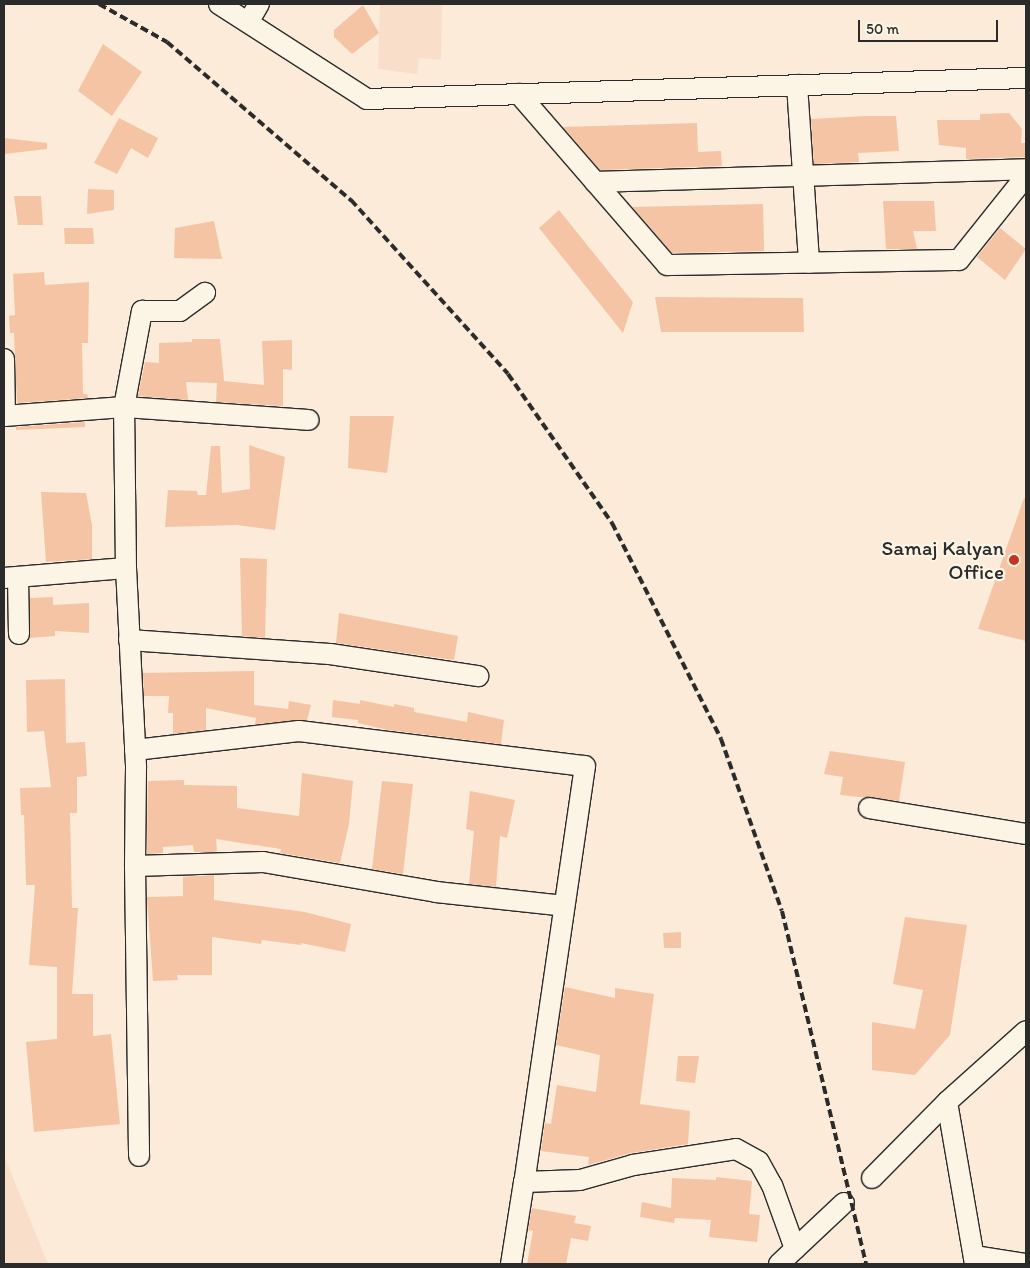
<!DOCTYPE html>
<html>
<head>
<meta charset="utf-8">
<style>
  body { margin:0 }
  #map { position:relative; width:1030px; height:1268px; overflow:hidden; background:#fbebd8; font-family:Itim,sans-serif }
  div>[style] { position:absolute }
  .built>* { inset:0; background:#f9dfc9 }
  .building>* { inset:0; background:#f5c4a5 }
  .roads { filter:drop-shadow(1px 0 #2b2b2b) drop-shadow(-1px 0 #2b2b2b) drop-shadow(0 1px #2b2b2b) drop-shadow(0 -1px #2b2b2b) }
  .minor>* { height:20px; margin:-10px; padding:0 10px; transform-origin:10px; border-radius:10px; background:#fcf5e5 }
  .rail>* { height:4px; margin-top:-2px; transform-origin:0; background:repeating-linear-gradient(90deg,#2b2b2b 0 8px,transparent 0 12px) }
  .dots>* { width:14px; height:14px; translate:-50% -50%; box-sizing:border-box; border:2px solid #fcf5e5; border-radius:50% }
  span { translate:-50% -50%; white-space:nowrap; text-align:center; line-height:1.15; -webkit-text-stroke:4.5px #fcf5e5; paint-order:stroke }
  .poi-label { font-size:21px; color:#2b2b2b }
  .right { translate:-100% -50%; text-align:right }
  .frame { position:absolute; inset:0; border:5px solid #2b2b2b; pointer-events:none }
  .scale { position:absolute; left:858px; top:20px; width:140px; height:22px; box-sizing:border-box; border:2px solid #2b2b2b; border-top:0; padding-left:6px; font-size:15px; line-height:18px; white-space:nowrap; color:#2b2b2b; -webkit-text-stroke:4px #fcf5e5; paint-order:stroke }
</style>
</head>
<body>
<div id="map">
  <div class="built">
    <div style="clip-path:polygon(380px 4px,442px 4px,441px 60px,419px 58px,417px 74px,378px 69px)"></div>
    <div style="clip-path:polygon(4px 1155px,48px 1264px,4px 1264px)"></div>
  </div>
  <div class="building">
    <div style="clip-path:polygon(363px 5px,379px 33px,352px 54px,334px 37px,334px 30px)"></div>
    <div style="clip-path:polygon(103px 44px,142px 72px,112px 116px,78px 91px)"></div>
    <div style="clip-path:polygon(1009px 113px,1022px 129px,1021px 143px,1026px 143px,1026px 157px,966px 159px,966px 148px,939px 145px,937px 120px,980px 120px,980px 114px)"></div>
    <div style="clip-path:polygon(866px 116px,896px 116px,899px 151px,858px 153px,859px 162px,814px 164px,811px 119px)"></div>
    <div style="clip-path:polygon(119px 118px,158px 138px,148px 158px,131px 148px,117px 174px,94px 163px)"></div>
    <div style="clip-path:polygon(697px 123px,698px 152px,721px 151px,722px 166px,600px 170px,563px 127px)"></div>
    <div style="clip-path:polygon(4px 138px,47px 143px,47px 149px,4px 154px)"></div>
    <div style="clip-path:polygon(88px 189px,114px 190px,114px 210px,87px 214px)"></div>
    <div style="clip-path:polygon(14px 196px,41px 196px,43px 225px,18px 225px)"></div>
    <div style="clip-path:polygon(883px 201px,934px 201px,936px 231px,913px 231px,917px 249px,886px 249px)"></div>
    <div style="clip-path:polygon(763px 204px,764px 251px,672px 253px,632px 207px)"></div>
    <div style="clip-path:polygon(559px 210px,633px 302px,623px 333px,539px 228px)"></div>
    <div style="clip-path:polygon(214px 221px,222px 259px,174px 258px,175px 228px)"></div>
    <div style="clip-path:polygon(64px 228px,93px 228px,94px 244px,65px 244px)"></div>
    <div style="clip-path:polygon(1000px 228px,1026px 249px,1005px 280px,977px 257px)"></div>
    <div style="clip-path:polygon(44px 272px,45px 285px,89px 282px,88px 343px,82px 343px,83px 394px,87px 394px,88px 398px,17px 403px,14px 333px,10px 333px,9px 316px,15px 315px,13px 274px)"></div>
    <div style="clip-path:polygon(655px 297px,803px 298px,804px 332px,661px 332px)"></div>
    <div style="clip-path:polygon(192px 339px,220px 339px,224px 381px,264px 385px,262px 341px,292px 340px,292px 370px,283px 369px,283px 406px,216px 402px,217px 383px,186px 382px,188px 400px,138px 396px,145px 362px,159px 363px,159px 343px,192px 342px)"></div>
    <div style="clip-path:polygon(350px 416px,394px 416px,387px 473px,348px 468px)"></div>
    <div style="clip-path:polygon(85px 422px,85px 427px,16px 430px,16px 427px)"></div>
    <div style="clip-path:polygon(249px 445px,285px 457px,275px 530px,237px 525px,165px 527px,168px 490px,197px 491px,198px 495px,206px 495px,211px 446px,220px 446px,222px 493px,250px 489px)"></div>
    <div style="clip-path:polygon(41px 492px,86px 493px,92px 525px,92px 559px,46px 562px)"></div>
    <div style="clip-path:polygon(1024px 498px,1026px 499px,1026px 641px,978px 629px)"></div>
    <div style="clip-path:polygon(240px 558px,267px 559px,265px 638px,242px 636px)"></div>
    <div style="clip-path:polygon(53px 597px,53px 605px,89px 603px,89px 633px,55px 631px,55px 636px,30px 638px,30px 598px)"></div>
    <div style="clip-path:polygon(339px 613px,458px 636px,454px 660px,336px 643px)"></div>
    <div style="clip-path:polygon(254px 671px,254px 705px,288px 709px,289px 701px,311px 705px,307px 720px,255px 724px,256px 718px,206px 708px,206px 730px,173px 734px,173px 713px,168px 713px,169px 696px,144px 696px,143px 673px)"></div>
    <div style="clip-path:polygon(65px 679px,66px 743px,85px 742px,87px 776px,77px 777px,77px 813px,70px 813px,72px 908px,78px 908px,72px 994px,93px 994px,93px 1036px,111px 1034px,120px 1124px,34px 1132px,26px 1042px,57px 1039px,57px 967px,29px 965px,35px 885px,26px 885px,24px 815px,21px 815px,20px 788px,51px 787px,44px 731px,27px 732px,26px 680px)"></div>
    <div style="clip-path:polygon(333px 700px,360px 704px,360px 700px,394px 707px,394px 704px,414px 708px,414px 712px,467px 722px,468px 712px,504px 720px,501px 744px,388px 730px,358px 723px,358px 720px,332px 717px)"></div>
    <div style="clip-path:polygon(830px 751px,905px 762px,899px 801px,840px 795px,843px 777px,824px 774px)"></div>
    <div style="clip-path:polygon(302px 773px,353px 781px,349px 824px,340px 863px,280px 853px,281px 849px,216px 839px,217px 851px,213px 852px,194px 852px,193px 845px,163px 847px,163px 853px,147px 854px,148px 781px,184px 780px,184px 785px,237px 786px,237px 808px,299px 816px)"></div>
    <div style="clip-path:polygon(382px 781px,413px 784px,403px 874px,372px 869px)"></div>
    <div style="clip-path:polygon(470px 791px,515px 800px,507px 838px,500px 836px,496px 887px,469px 884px,474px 831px,466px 829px)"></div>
    <div style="clip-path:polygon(214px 875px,214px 900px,305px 912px,351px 924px,345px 952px,301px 943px,301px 945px,262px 940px,261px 944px,212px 937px,212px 975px,177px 975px,178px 980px,153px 981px,147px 897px,183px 896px,183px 877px)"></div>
    <div style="clip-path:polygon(905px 917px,967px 925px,950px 1035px,915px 1075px,872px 1070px,872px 1022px,915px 1029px,923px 990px,893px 984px)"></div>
    <div style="clip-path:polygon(681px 932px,681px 948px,664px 948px,663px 933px)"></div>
    <div style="clip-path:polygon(565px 987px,615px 998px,615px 988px,654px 994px,640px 1104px,690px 1111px,688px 1144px,631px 1153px,588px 1165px,589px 1157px,541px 1151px,545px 1123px,551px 1124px,557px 1085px,596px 1092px,600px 1055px,556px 1045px)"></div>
    <div style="clip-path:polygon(678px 1056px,699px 1056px,695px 1083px,676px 1081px)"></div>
    <div style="clip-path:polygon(716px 1177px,752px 1181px,749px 1214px,760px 1215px,757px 1242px,709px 1237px,711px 1220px,675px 1218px,674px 1223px,640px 1217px,642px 1202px,671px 1208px,672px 1178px,716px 1180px)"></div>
    <div style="clip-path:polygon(532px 1208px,576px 1216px,574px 1223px,591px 1226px,588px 1241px,571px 1238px,566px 1264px,527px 1264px,533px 1231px,528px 1230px)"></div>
  </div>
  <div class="roads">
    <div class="minor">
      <div style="left:219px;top:4px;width:176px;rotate:32.7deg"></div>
      <div style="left:367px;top:99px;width:659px;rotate:-1.83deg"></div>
      <div style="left:249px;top:21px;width:20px;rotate:-60deg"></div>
      <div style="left:797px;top:85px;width:178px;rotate:86.1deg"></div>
      <div style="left:519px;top:94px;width:226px;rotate:49.1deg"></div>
      <div style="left:667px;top:265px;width:292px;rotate:-1deg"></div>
      <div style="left:959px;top:260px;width:107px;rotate:-51.4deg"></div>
      <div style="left:595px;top:182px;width:431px;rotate:-1.7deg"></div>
      <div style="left:4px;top:359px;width:57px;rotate:89deg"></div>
      <div style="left:4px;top:416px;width:120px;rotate:-4.3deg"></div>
      <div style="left:124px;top:407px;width:98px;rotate:-79.4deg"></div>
      <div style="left:142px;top:311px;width:38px"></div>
      <div style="left:180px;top:311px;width:31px;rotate:-36deg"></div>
      <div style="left:126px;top:568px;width:200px;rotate:87.1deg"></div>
      <div style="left:136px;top:768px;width:98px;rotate:90.6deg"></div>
      <div style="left:135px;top:866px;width:128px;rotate:-1.8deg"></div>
      <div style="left:263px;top:862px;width:176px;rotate:9.8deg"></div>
      <div style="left:436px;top:892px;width:129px;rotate:6.2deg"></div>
      <div style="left:18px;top:577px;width:57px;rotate:89deg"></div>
      <div style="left:4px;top:578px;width:122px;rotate:-4.7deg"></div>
      <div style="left:126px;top:568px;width:161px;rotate:-90.7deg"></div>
      <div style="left:124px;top:407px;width:185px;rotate:4deg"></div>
      <div style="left:129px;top:640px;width:201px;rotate:4deg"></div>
      <div style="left:330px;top:654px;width:150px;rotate:8.5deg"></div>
      <div style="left:135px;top:750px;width:165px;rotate:-6.6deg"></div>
      <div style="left:299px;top:731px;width:288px;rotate:7deg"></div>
      <div style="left:585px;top:766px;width:420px;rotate:98.3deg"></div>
      <div style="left:869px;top:808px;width:159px;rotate:9.4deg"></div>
      <div style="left:135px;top:866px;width:290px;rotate:89.2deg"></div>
      <div style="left:872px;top:1178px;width:107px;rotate:-45.4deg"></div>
      <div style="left:974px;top:1256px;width:53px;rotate:8.7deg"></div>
      <div style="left:511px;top:1264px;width:83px;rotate:-81deg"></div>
      <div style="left:524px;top:1182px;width:56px;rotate:-2deg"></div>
      <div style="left:580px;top:1180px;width:55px;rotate:-15.8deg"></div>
      <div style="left:633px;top:1165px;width:104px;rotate:-8.8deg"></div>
      <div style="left:736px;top:1149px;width:26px;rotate:29deg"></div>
      <div style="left:759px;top:1162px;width:26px;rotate:61deg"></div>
      <div style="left:772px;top:1185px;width:68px;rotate:70.2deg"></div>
      <div style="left:779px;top:1264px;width:89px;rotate:-43.2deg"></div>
      <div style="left:975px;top:1264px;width:164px;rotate:-99.8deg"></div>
      <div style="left:947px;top:1102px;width:106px;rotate:-41.9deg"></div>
    </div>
  </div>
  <div class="rail">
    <div style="left:99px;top:4px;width:78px;rotate:29.2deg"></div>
    <div style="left:167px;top:42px;width:243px;rotate:40.7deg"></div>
    <div style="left:351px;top:200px;width:234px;rotate:47.9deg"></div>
    <div style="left:508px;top:374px;width:182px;rotate:55.1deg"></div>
    <div style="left:612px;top:523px;width:242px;rotate:63.2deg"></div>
    <div style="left:721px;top:739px;width:182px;rotate:70.5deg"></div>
    <div style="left:782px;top:911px;width:363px;rotate:76.6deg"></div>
  </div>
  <div class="dots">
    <div style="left:1014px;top:560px;background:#c8321e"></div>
  </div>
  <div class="poi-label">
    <span class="right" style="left:1004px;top:560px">Samaj Kalyan<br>Office</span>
  </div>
  <div class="frame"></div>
  <div class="scale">50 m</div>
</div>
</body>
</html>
